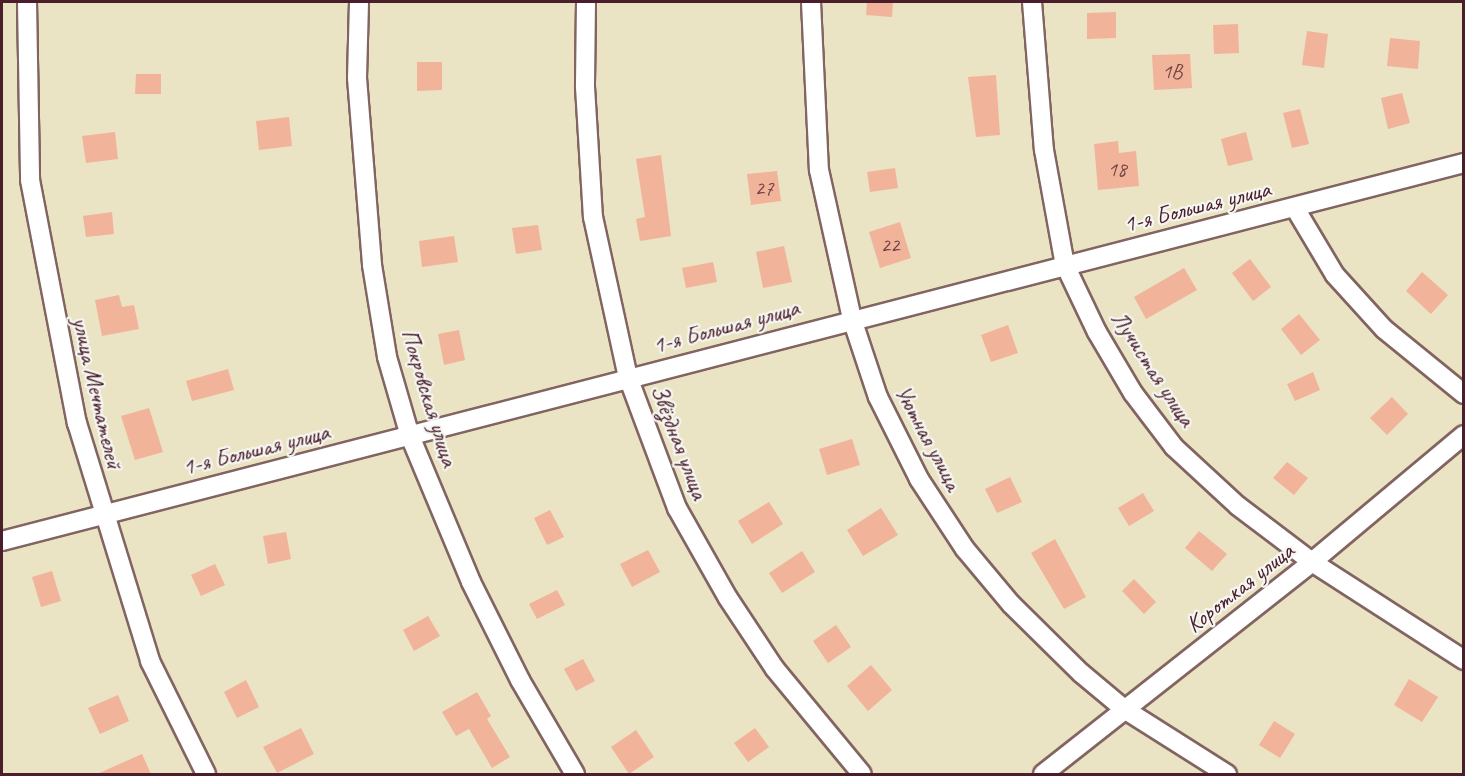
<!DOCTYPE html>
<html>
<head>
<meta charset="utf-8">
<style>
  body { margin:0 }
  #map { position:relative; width:1465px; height:776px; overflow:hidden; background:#eae3c4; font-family:Caveat,sans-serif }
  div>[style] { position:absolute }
  .building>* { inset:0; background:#f1b49a }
  .roads { filter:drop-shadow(2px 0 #826461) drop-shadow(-2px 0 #826461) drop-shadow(0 2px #826461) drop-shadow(0 -2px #826461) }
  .minor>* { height:18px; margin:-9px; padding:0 9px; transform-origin:9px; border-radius:9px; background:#fff }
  span { translate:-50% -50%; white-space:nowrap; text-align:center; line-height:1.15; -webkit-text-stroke:4.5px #f6f6f2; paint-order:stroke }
  .number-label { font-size:21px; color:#744447 }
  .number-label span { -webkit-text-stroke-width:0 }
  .street-label { font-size:24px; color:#4a1f2b }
  .frame { position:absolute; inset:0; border:3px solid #4a1f2b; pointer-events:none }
</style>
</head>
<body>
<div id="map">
  <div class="building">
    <div style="clip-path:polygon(867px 2px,893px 2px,892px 17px,866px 15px)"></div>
    <div style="clip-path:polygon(1116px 12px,1116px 38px,1087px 39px,1087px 13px)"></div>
    <div style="clip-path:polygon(1238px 24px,1239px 53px,1214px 54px,1213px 25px)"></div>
    <div style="clip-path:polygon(1307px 31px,1328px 34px,1324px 68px,1302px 65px)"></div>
    <div style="clip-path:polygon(1390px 38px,1420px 41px,1418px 69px,1387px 66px)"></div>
    <div style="clip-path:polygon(1190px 54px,1192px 88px,1154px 90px,1152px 55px)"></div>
    <div style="clip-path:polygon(417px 62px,442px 62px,442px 90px,417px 91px)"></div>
    <div style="clip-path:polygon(136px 74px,161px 74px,161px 94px,135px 94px)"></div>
    <div style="clip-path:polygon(996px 75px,1000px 135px,976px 137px,968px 77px)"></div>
    <div style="clip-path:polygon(1402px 93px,1410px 123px,1388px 129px,1381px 98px)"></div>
    <div style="clip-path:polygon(1300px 109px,1309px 144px,1292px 148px,1283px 113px)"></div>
    <div style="clip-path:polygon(289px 117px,292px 146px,259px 150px,256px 121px)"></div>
    <div style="clip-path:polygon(115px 132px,118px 159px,86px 163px,82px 136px)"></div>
    <div style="clip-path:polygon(1246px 132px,1253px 160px,1228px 166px,1221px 139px)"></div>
    <div style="clip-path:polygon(1118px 141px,1119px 153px,1136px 151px,1139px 186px,1098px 190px,1094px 144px)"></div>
    <div style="clip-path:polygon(661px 155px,671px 236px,640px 241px,636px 219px,645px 217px,636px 159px)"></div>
    <div style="clip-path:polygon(895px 168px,898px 188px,870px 192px,867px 172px)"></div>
    <div style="clip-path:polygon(777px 171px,781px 201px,751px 205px,747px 174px)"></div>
    <div style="clip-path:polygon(112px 212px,114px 234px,86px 237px,83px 216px)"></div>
    <div style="clip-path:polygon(900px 222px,911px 258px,880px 268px,869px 232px)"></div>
    <div style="clip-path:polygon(538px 225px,542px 250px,516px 254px,512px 228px)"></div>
    <div style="clip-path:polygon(454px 236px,458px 262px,422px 267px,419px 241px)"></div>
    <div style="clip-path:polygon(784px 246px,792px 282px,763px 288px,756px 252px)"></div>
    <div style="clip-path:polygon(1250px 259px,1271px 287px,1253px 301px,1232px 273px)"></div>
    <div style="clip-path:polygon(713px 262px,717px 282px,686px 288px,682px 268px)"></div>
    <div style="clip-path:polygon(1184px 268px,1197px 290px,1146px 319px,1134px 297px)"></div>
    <div style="clip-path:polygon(1422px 272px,1448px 295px,1431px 314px,1406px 291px)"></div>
    <div style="clip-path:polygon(119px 295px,122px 307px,134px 305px,139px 329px,102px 336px,95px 300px)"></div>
    <div style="clip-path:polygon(1299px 314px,1320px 340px,1301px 355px,1281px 329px)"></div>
    <div style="clip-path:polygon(1008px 325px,1018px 353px,991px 362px,981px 335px)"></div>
    <div style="clip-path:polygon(459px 330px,465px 360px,444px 365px,438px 334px)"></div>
    <div style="clip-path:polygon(228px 369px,234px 390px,192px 401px,186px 381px)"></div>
    <div style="clip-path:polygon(1313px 372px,1320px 390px,1295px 401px,1287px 384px)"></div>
    <div style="clip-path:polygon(1392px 397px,1408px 414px,1387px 435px,1370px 418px)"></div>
    <div style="clip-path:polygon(149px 408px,163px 452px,135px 460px,121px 416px)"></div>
    <div style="clip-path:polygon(852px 439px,860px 465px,827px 475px,819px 449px)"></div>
    <div style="clip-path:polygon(1287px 462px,1308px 478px,1294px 495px,1273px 478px)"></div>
    <div style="clip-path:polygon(1010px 477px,1022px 502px,997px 513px,985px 489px)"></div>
    <div style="clip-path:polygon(1143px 493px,1154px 511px,1129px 526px,1118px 508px)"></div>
    <div style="clip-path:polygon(769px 502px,783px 524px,752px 544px,738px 521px)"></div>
    <div style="clip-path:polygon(881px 508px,898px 535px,863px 556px,847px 530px)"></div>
    <div style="clip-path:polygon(550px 510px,564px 537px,547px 545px,534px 518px)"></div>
    <div style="clip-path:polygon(1199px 531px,1227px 554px,1212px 571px,1185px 548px)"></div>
    <div style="clip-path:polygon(286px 532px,291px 559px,268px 564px,263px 536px)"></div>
    <div style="clip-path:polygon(1055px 539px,1086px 597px,1064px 609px,1031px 553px)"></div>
    <div style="clip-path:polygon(648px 550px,660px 572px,632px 587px,620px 564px)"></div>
    <div style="clip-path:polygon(802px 551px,815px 572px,782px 593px,769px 573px)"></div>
    <div style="clip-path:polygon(215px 564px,225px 585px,201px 596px,191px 575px)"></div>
    <div style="clip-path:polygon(52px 571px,61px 601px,41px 607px,32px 577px)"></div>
    <div style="clip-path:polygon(1134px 579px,1156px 602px,1144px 614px,1122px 591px)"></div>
    <div style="clip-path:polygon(557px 590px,565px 605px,537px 619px,529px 604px)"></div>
    <div style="clip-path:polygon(428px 616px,440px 636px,414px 651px,403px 630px)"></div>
    <div style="clip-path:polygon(836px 625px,851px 647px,828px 663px,813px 641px)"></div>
    <div style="clip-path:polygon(583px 659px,595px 681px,576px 691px,564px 669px)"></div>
    <div style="clip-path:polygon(871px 665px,892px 690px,868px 711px,847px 686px)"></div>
    <div style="clip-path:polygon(1409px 679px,1438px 697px,1422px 722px,1394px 705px)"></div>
    <div style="clip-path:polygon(246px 680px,259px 707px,237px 718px,224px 692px)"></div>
    <div style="clip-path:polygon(477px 692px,491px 716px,487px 719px,510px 757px,492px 768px,469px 729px,456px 736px,442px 712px)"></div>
    <div style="clip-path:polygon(118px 695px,129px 721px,100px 734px,88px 708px)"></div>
    <div style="clip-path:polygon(1274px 721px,1295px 734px,1280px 758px,1259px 745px)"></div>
    <div style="clip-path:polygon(301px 728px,314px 754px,277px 773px,263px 747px)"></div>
    <div style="clip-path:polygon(755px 728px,769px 747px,748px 762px,734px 743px)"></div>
    <div style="clip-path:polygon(636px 730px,654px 757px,629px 774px,611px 747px)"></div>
    <div style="clip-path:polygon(142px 754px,151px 774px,97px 774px)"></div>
  </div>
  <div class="roads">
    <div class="minor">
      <div style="left:27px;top:2px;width:178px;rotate:89deg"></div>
      <div style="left:30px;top:180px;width:248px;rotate:79.1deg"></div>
      <div style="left:77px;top:423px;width:249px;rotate:72.9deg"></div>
      <div style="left:150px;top:661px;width:126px;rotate:63.6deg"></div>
      <div style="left:359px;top:2px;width:76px;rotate:91.5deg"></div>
      <div style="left:357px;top:78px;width:188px;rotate:85.4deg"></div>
      <div style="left:372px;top:265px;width:93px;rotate:80.7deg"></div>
      <div style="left:387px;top:357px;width:82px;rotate:73.8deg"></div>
      <div style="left:410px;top:436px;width:158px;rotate:67.3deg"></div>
      <div style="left:471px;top:582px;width:110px;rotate:63.4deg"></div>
      <div style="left:520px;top:680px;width:109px;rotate:59.7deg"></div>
      <div style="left:586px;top:2px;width:85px;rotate:90.7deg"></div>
      <div style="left:585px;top:87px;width:130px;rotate:86.5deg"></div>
      <div style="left:593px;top:217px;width:164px;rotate:77.7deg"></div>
      <div style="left:628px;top:377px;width:140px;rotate:69.5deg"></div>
      <div style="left:677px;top:508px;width:103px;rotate:60.5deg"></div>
      <div style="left:728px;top:598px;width:85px;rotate:56.5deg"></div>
      <div style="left:775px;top:669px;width:136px;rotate:50.4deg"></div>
      <div style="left:811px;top:2px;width:168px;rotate:87.3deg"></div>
      <div style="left:819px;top:170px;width:153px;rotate:77.5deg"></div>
      <div style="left:852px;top:319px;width:82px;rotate:71.6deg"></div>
      <div style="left:878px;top:397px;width:92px;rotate:63.4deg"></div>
      <div style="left:919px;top:479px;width:84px;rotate:56.7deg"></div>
      <div style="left:965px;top:549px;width:72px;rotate:50.1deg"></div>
      <div style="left:1011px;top:604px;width:98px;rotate:44.6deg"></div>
      <div style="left:1081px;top:673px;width:56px;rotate:39.9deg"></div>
      <div style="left:1124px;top:709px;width:122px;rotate:32.3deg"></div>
      <div style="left:1032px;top:2px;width:148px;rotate:85.4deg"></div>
      <div style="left:1044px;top:150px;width:117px;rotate:79.7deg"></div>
      <div style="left:1065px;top:265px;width:74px;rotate:64.5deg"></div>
      <div style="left:1097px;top:332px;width:71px;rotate:59.5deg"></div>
      <div style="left:1133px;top:393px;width:68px;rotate:52.8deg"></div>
      <div style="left:1174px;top:447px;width:87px;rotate:42.7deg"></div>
      <div style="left:1238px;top:506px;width:93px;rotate:37.1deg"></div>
      <div style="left:1312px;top:562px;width:181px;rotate:32.8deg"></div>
      <div style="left:1295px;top:208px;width:78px;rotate:59.2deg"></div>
      <div style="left:1335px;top:275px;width:73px;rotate:47.8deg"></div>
      <div style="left:1384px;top:329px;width:103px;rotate:39.1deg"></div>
      <div style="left:2px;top:541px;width:1510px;rotate:-14.5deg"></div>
      <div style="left:1043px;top:774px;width:342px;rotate:-38.2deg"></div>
      <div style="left:1312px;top:562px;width:198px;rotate:-39.9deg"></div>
    </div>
  </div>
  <div class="number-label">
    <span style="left:1172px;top:71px">1В</span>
    <span style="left:1117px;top:169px">18</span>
    <span style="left:764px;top:188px">27</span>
    <span style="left:890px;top:245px">22</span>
  </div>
  <div class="street-label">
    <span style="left:1197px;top:207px;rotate:-14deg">1-я Большая улица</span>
    <span style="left:726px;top:327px;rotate:-15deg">1-я Большая улица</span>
    <span style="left:1153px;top:369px;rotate:57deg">Лучистая улица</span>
    <span style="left:97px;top:393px;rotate:77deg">улица Мечтателей</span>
    <span style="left:429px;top:398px;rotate:73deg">Покровская улица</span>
    <span style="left:928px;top:438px;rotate:62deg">Уютная улица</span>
    <span style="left:679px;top:442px;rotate:69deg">Звёздная улица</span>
    <span style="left:256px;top:450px;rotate:-14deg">1-я Большая улица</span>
    <span style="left:1240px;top:588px;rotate:-38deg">Короткая улица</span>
  </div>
  <div class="frame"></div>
</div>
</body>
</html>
